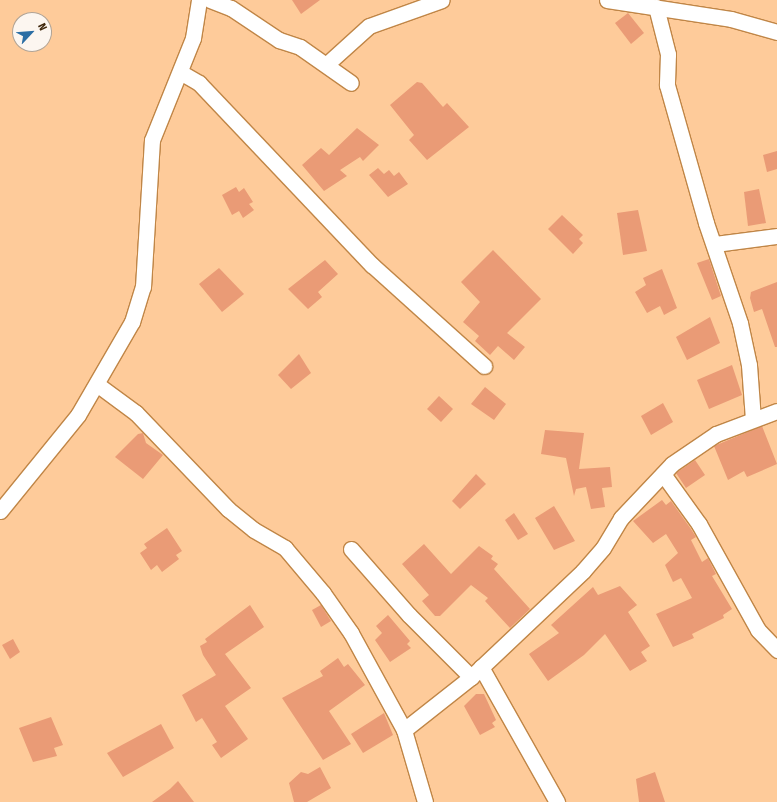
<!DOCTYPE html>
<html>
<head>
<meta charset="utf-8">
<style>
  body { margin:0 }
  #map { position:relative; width:777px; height:802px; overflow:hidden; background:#fecb9a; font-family:"Fira Sans Condensed",sans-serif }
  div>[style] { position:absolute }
  .building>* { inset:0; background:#ea9b76 }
  .roads { filter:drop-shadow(1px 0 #c08647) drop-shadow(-1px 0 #c08647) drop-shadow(0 1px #c08647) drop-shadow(0 -1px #c08647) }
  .street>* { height:15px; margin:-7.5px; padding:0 7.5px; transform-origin:7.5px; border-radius:7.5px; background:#fff }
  span { translate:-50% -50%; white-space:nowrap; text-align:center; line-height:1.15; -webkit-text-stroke:3px #fcf6f0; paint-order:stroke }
  .north { position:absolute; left:12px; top:12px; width:40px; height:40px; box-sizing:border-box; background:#fcf6f0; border:1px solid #b0a395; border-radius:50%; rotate:64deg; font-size:11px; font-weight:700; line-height:16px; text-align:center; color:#3f270c }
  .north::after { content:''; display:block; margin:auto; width:14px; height:18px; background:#2b6ea4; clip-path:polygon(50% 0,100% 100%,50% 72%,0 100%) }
</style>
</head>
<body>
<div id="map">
  <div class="building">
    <div style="clip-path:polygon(292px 0,320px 0,301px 14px)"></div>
    <div style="clip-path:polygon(628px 13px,644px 33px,631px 44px,615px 23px)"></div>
    <div style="clip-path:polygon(417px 82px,422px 83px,443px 107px,447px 103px,469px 127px,427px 160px,409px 140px,414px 135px,390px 105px)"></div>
    <div style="clip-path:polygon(357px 128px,379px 145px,363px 161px,360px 157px,340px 170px,347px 176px,324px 191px,302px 165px,321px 148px,329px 155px)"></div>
    <div style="clip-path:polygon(777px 151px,777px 169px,767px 172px,763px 155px)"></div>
    <div style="clip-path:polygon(378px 168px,384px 174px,389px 170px,394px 176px,399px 172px,408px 184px,388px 197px,369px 175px)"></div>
    <div style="clip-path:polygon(236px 187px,239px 192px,244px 188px,253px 202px,249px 204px,254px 210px,243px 218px,239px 211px,232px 215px,222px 195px)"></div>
    <div style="clip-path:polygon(759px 189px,766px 223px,748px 226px,744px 192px)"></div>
    <div style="clip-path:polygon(638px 210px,647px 251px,623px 255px,617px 213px)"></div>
    <div style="clip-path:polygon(562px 215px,583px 235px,579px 239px,583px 243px,573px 254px,548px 229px)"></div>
    <div style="clip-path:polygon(493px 250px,541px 299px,507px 333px,525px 347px,514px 360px,498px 346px,490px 355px,475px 341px,479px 336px,463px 322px,480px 302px,461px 282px)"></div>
    <div style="clip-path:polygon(709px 259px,721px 296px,712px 300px,697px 263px)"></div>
    <div style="clip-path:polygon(325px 260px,338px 274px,318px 292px,322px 297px,308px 309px,288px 289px)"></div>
    <div style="clip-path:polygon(219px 268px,244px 294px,222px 312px,199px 284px)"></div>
    <div style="clip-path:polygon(662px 269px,677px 308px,664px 315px,660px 306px,647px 313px,635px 292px,646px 285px,643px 278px)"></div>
    <div style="clip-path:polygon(777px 282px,777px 347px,775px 347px,762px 309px,754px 312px,750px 298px,751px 292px)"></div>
    <div style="clip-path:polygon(710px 317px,720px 343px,687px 360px,676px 337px)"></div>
    <div style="clip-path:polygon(299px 354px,311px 373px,291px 389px,278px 375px)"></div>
    <div style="clip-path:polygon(732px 365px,742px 395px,709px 409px,697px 380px)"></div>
    <div style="clip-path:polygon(485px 387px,506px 404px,494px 420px,471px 404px)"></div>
    <div style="clip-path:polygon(439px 396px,453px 409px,441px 422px,427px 409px)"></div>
    <div style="clip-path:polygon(663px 403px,673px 422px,651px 435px,641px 416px)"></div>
    <div style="clip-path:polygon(762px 426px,777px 464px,747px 477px,744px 471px,728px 480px,714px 446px)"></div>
    <div style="clip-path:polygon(545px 430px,584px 433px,579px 469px,610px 467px,612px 487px,602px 488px,605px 507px,591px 509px,586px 487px,576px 489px,574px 496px,566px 458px,541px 454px)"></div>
    <div style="clip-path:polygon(143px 433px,146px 443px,163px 455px,143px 479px,115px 457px,138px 434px)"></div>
    <div style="clip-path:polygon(695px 460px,705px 475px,686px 488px,676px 473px)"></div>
    <div style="clip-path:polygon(476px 474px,486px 484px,460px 509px,452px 501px)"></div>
    <div style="clip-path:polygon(662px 500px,666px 505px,671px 501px,691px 529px,696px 537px,691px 540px,702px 562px,708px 558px,716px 574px,712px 576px,732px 609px,723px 615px,724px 618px,692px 634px,694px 638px,673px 647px,656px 614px,692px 598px,681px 578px,673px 582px,665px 565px,678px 553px,666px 534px,653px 543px,633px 521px)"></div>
    <div style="clip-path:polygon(554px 506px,575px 541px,554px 550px,535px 518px)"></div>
    <div style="clip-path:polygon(514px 513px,528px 534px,518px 540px,505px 520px)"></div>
    <div style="clip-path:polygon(167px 528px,182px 551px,176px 555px,179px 559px,162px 572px,157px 565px,151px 570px,140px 553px,147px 548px,144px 544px)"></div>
    <div style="clip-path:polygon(424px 544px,451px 574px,479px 546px,493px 556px,491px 559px,498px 564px,494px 569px,530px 609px,510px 628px,485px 601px,488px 598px,471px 585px,440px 616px,435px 616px,422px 601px,429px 595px,402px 564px)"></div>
    <div style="clip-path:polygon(620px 586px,637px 605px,628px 612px,650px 646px,641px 652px,647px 661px,630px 671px,605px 634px,584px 655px,548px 681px,529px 654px,559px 633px,551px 625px,593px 587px,598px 595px)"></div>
    <div style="clip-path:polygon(250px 605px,264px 627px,225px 654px,251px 688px,225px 706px,248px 739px,221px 758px,212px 745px,217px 742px,202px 718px,196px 722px,182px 695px,216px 675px,203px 655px,200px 646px,207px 642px,205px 639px)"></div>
    <div style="clip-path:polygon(321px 605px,331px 621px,321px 627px,312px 610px)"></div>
    <div style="clip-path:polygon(388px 615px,410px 641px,407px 644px,411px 648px,390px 662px,375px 640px,382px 633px,376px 626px)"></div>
    <div style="clip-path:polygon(13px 639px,20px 652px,10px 659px,2px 645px)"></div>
    <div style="clip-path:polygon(338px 658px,344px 667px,348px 664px,365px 685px,329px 711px,351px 744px,323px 760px,282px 698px,323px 676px,320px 671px)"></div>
    <div style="clip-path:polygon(476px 694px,484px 694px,496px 720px,492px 723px,495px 727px,480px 735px,464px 706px)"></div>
    <div style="clip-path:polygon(384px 713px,393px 735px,363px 753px,351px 734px)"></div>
    <div style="clip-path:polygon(51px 717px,63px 745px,54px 748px,57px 756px,33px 762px,19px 728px)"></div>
    <div style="clip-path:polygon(161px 724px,174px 748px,123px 777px,107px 753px)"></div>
    <div style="clip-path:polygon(320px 767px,331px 788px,307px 802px,294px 802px,289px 783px,301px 772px,308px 774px)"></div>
    <div style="clip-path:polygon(655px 772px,665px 802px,639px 802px,636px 779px)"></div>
    <div style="clip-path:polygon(178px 781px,194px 802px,152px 802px,170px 789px)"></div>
  </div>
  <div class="roads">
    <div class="street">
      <div style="left:210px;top:0;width:22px;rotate:21deg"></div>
      <div style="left:231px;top:8px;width:58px;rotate:33.7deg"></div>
      <div style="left:279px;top:40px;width:22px;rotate:18deg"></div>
      <div style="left:300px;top:47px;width:62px;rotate:35.2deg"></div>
      <div style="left:607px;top:0;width:125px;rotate:8.7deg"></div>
      <div style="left:731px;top:19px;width:48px;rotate:15.8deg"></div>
      <div style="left:656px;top:7px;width:49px;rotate:75.7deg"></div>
      <div style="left:668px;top:54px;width:31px;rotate:92deg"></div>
      <div style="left:667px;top:85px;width:143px;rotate:74.2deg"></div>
      <div style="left:706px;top:223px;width:106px;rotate:71.2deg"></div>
      <div style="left:740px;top:323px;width:43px;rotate:77.9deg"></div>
      <div style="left:749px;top:365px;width:54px;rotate:85.8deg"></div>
      <div style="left:328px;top:63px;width:55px;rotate:-42.1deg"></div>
      <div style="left:369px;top:26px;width:77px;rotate:-19.6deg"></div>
      <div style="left:180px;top:72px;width:22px;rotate:30deg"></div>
      <div style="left:199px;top:83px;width:251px;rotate:46.5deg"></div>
      <div style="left:372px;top:265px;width:151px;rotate:42deg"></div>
      <div style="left:715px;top:244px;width:63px;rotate:-7.4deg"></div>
      <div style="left:98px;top:385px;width:47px;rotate:36.4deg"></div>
      <div style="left:136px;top:413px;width:133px;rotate:46.2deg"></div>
      <div style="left:228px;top:509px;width:33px;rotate:39deg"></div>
      <div style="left:254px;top:530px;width:36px;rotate:30deg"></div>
      <div style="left:285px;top:548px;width:59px;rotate:49.8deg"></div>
      <div style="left:323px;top:593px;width:49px;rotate:55deg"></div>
      <div style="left:351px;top:633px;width:111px;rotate:61.3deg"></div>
      <div style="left:404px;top:730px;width:75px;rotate:73.7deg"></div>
      <div style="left:663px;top:474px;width:62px;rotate:54.2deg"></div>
      <div style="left:699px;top:524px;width:121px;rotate:60.9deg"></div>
      <div style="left:758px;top:630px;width:28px;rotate:46deg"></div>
      <div style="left:0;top:511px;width:124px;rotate:-50.9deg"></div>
      <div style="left:78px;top:415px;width:108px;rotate:-59.9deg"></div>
      <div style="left:132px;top:322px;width:37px;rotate:-73deg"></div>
      <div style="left:143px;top:287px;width:147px;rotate:-86.5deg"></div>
      <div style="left:152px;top:140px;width:110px;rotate:-68.1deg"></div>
      <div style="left:193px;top:38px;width:38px;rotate:-81deg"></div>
      <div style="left:351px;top:549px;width:88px;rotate:48.7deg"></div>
      <div style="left:409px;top:615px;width:88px;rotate:45deg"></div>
      <div style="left:481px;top:667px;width:155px;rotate:60.6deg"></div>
      <div style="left:404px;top:730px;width:85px;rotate:-38.3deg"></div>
      <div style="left:471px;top:677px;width:154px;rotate:-43.4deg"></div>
      <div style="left:583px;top:571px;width:30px;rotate:-49deg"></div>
      <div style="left:603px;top:548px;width:35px;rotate:-59deg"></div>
      <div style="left:621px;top:518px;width:74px;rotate:-46.6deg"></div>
      <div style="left:672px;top:464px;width:53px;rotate:-34.3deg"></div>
      <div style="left:716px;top:434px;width:65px;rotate:-20.7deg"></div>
    </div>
  </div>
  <div class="north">N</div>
</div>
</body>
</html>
